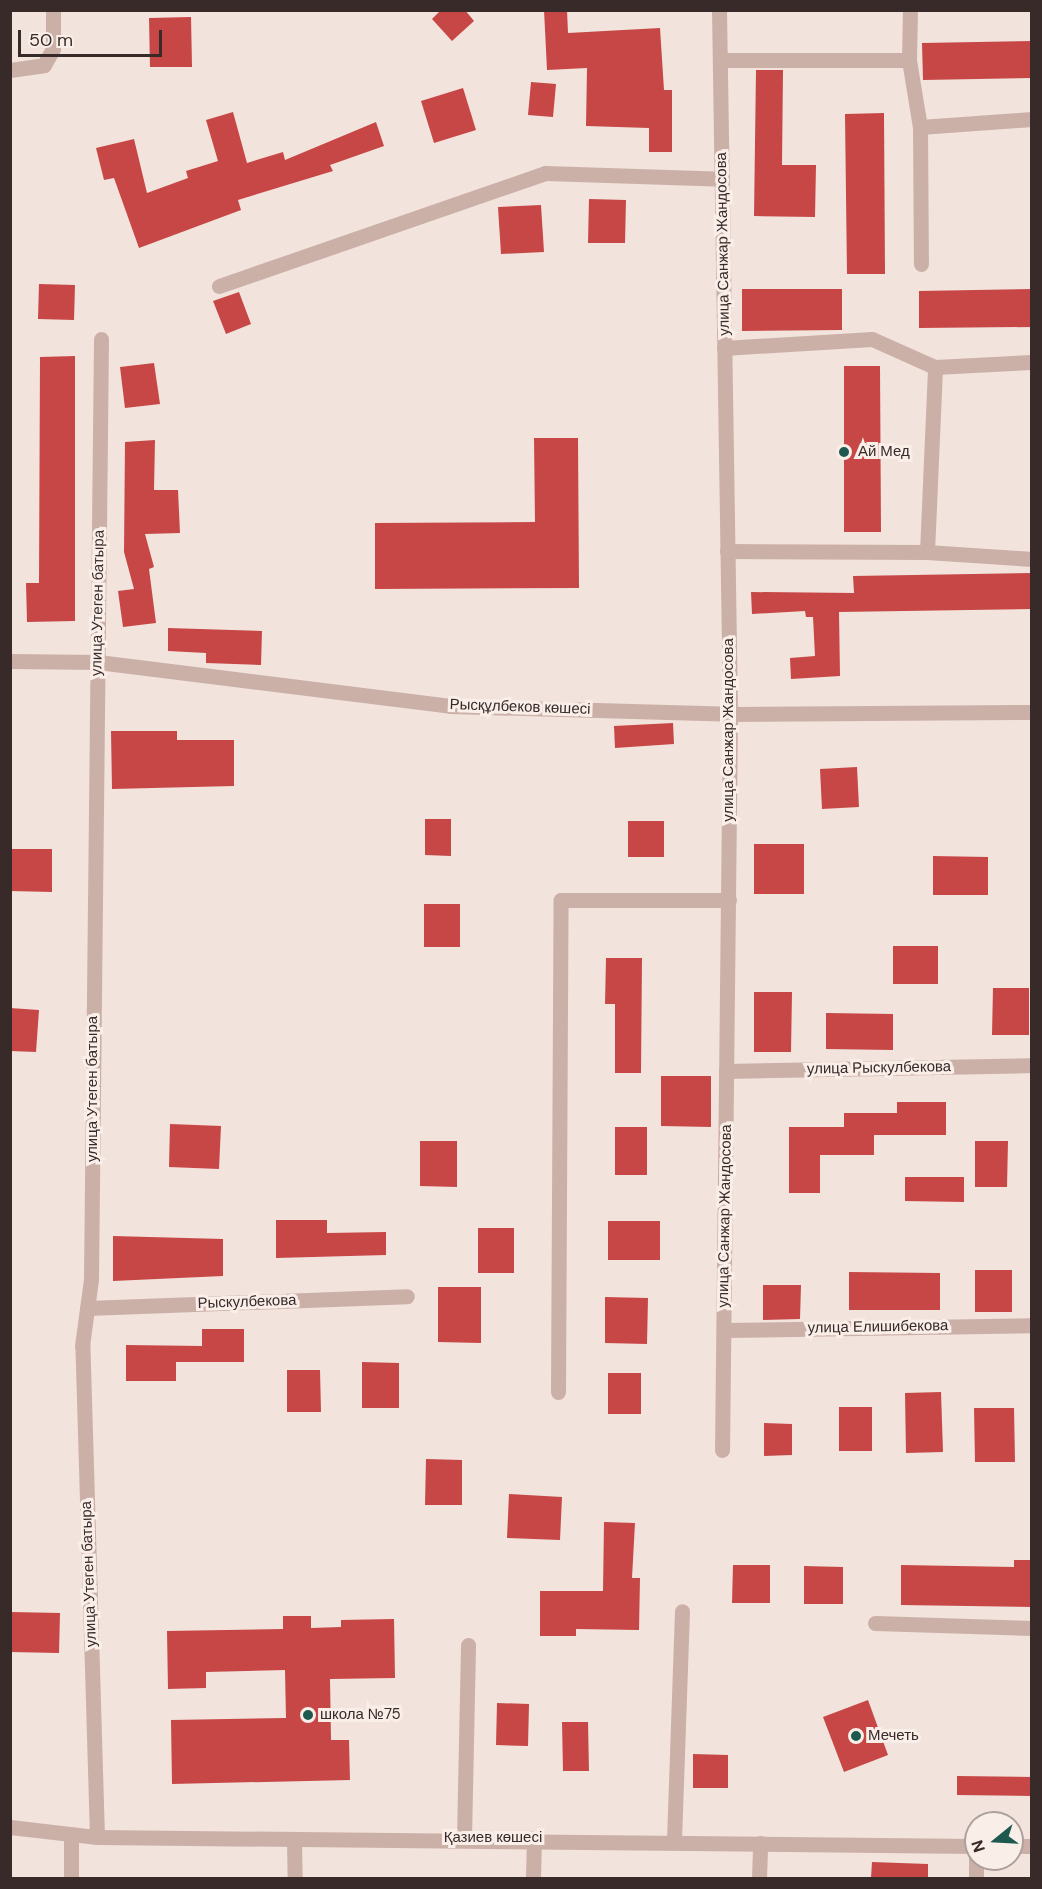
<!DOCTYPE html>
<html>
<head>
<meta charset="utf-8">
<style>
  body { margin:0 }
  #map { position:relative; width:1042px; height:1889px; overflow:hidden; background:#f2e3dc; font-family:"DM Sans",sans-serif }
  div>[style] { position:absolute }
  .building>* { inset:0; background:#c74746 }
  .minor>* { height:15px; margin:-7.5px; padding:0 7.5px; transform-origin:7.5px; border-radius:7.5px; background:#cbb0a8 }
  .dots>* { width:16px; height:16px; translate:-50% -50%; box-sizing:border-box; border:3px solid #faeee9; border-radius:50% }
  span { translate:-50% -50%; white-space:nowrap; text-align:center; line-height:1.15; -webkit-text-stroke:6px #faeee9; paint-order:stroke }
  .street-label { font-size:15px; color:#372a28 }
  .poi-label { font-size:15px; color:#372a28 }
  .left { translate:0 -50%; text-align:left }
  .frame { position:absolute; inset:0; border:12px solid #372a28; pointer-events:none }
  .north { position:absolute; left:964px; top:1811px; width:60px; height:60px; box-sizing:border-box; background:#faeee9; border:2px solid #aca09c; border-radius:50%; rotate:252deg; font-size:16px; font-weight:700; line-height:24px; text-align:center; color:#372a28 }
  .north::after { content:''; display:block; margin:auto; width:21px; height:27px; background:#1d594f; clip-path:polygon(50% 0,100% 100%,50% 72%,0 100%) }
  .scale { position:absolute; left:18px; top:30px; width:144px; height:27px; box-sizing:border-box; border:3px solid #372a28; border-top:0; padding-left:8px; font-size:18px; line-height:21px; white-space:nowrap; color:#372a28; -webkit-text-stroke:4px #faeee9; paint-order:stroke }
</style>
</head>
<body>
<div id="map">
  <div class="building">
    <div style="clip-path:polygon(441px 10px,465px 10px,474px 21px,452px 41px,432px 19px)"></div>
    <div style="clip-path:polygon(544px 10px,567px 10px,568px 33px,660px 28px,664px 90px,672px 90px,672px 152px,649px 152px,649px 128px,586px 126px,587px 68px,547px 70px)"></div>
    <div style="clip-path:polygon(191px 17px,192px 67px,150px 67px,149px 18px)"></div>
    <div style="clip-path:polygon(1032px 41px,1032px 78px,923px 80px,922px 43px)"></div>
    <div style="clip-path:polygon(756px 70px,783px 70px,782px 165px,816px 165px,815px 217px,754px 216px)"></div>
    <div style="clip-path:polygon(531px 82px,556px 84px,553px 117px,528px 115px)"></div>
    <div style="clip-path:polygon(463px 88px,476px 130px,434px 143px,421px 101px)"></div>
    <div style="clip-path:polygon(233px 112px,247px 163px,283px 152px,285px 160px,376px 122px,384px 146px,330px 165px,333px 171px,238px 200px,241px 210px,139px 248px,114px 178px,104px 180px,96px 148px,134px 139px,147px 193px,188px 178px,186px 171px,218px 161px,206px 120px)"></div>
    <div style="clip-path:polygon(884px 113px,885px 274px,847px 274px,845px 114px)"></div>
    <div style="clip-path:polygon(589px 199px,626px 200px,625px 243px,588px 243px)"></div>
    <div style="clip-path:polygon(541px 205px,544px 252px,501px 254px,498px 207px)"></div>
    <div style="clip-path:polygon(39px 284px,75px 285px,74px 320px,38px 319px)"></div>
    <div style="clip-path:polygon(742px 289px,842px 289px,842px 330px,742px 331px)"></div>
    <div style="clip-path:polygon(1032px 289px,1032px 327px,919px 328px,919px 291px)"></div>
    <div style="clip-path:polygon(239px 292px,251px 324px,226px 334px,213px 301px)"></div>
    <div style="clip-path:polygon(75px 356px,75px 621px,27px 622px,26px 583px,39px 583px,40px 357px)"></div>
    <div style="clip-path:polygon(154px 363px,160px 404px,125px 408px,120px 367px)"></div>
    <div style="clip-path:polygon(844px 366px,880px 366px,881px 532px,844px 532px)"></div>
    <div style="clip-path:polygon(534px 438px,578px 438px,579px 588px,375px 589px,375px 523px,535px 522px)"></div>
    <div style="clip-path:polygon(155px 440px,154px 490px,178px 490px,180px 533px,145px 534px,154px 567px,149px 569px,156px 623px,123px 627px,118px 591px,134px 589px,124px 552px,125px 442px)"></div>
    <div style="clip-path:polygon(1032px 573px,1032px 609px,839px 612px,840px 676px,791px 679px,790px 658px,815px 656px,813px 617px,806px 617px,805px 611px,752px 614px,751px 592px,854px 593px,853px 576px)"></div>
    <div style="clip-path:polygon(168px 628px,262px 631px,261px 665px,206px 663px,206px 653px,168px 651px)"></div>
    <div style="clip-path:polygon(673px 723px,674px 744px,615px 748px,614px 726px)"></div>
    <div style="clip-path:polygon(111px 731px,177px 731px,177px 740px,234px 740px,234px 786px,112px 789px)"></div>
    <div style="clip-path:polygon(857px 767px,859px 807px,822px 809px,820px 769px)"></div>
    <div style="clip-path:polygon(425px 819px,451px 819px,451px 856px,425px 855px)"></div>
    <div style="clip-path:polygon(628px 821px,664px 821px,664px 857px,628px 857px)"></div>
    <div style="clip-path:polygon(754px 844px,804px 844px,804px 894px,754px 894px)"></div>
    <div style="clip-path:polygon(10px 849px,52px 849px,52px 892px,10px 891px)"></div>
    <div style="clip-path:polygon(933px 856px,988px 857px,988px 895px,933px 895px)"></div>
    <div style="clip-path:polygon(424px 904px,460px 904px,460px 947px,424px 947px)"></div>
    <div style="clip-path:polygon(893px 946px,938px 946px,938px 984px,893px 984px)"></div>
    <div style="clip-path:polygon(606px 958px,642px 958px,641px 1073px,615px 1073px,615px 1004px,605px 1004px)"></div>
    <div style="clip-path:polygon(993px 988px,1029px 988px,1029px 1035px,992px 1035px)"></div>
    <div style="clip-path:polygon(754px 992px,792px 992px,791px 1052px,754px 1052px)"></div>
    <div style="clip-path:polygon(10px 1008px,39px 1010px,36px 1052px,10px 1051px)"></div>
    <div style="clip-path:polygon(826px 1013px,893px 1014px,893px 1050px,826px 1049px)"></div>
    <div style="clip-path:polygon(661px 1076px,711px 1076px,711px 1127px,661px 1126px)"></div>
    <div style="clip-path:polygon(897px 1102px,946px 1102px,946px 1135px,874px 1135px,874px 1155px,820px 1155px,820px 1193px,789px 1193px,789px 1127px,844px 1127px,844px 1113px,897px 1113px)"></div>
    <div style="clip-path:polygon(170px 1124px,221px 1126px,219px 1169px,169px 1167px)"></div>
    <div style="clip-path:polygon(615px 1127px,647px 1127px,647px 1175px,615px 1175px)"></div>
    <div style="clip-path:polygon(420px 1141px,457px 1141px,457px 1187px,420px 1186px)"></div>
    <div style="clip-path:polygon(975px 1141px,1008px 1141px,1007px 1187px,975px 1187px)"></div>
    <div style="clip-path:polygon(905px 1177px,964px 1177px,964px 1202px,905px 1201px)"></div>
    <div style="clip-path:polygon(276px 1220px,327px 1220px,327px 1233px,386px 1232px,386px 1255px,276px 1258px)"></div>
    <div style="clip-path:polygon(608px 1221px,660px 1221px,660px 1260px,608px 1260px)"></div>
    <div style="clip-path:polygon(478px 1228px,514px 1228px,514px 1273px,478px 1273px)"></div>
    <div style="clip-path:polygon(113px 1236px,223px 1239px,223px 1276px,113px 1281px)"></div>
    <div style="clip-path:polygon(975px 1270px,1012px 1270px,1012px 1312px,975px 1312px)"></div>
    <div style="clip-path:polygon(849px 1272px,940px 1273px,940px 1310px,849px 1310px)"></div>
    <div style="clip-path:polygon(763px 1285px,801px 1285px,800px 1319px,763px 1320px)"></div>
    <div style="clip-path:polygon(438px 1287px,481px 1287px,481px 1343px,438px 1342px)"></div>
    <div style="clip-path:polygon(605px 1297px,648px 1298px,647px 1344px,605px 1343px)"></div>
    <div style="clip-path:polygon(202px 1329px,244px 1329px,244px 1362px,176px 1362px,176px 1381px,126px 1381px,126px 1345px,202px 1346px)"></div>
    <div style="clip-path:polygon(362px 1362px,399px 1363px,399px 1408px,362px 1408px)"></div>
    <div style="clip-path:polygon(287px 1370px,320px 1370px,321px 1412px,287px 1412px)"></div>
    <div style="clip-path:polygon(608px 1373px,641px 1373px,641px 1414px,608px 1414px)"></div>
    <div style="clip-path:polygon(941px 1392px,943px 1452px,906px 1453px,905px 1393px)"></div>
    <div style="clip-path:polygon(839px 1407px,872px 1407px,872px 1451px,839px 1451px)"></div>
    <div style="clip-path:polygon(974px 1408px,1014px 1408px,1015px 1462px,975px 1462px)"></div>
    <div style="clip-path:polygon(764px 1423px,792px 1424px,792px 1455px,764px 1456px)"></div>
    <div style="clip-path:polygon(426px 1459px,462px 1460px,462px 1505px,425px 1505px)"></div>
    <div style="clip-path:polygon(509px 1494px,562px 1497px,560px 1540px,507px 1538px)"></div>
    <div style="clip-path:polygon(604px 1522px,635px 1523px,632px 1578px,640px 1578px,639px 1630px,576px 1629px,576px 1636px,540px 1636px,540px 1591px,603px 1591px)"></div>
    <div style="clip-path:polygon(1014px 1560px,1032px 1560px,1032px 1607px,901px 1605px,901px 1565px,1014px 1567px)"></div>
    <div style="clip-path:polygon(733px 1565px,770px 1565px,770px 1603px,732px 1603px)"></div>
    <div style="clip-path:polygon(804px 1566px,843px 1567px,843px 1604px,804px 1604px)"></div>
    <div style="clip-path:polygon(11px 1612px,60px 1613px,59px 1653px,10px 1652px)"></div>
    <div style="clip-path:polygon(283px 1616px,311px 1616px,311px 1628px,341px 1627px,341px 1620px,394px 1619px,395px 1678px,330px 1679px,331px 1740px,349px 1740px,350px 1780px,172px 1784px,171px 1720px,286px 1718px,285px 1670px,206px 1672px,206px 1688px,168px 1689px,167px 1631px,283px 1629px)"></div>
    <div style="clip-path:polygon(868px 1700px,888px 1755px,844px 1772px,823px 1717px)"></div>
    <div style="clip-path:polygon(497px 1703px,529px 1704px,528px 1746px,496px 1745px)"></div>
    <div style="clip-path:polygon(562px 1722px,588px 1722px,589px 1771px,563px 1771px)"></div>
    <div style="clip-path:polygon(693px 1754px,728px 1755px,728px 1788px,693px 1788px)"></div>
    <div style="clip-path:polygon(957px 1776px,1032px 1777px,1032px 1796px,957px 1795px)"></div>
    <div style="clip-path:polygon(872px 1862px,928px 1864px,928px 1878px,871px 1878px)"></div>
  </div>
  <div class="minor">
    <div style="left:719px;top:10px;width:704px;rotate:89.1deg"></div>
    <div style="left:730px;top:714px;width:736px;rotate:90.62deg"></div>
    <div style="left:720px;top:60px;width:189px"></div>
    <div style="left:909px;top:60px;width:50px;rotate:-88.9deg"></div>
    <div style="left:909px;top:60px;width:68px;rotate:80.7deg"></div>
    <div style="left:920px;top:127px;width:112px;rotate:-4.1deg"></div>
    <div style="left:10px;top:70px;width:34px;rotate:-8deg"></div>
    <div style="left:44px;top:65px;width:18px;rotate:-61deg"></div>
    <div style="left:53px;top:49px;width:39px;rotate:-90deg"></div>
    <div style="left:920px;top:127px;width:137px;rotate:89.6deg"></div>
    <div style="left:219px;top:286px;width:345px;rotate:-19.1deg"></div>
    <div style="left:545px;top:173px;width:177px;rotate:1.9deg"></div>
    <div style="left:724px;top:348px;width:148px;rotate:-3.5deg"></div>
    <div style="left:872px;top:339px;width:69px;rotate:24deg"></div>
    <div style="left:935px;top:367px;width:97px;rotate:-3deg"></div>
    <div style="left:727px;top:551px;width:200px;rotate:0.3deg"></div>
    <div style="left:927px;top:552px;width:105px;rotate:3.8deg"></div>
    <div style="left:927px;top:552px;width:185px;rotate:-87.5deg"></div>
    <div style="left:10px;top:661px;width:88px;rotate:0.7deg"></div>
    <div style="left:98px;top:662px;width:355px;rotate:7.1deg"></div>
    <div style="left:450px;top:706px;width:280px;rotate:1.6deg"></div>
    <div style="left:730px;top:714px;width:302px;rotate:-0.4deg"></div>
    <div style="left:726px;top:1071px;width:306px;rotate:-1.1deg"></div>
    <div style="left:87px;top:1308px;width:320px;rotate:-2.1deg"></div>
    <div style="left:724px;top:1330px;width:308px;rotate:-0.9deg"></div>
    <div style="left:558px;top:1392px;width:492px;rotate:-89.7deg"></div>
    <div style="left:561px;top:900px;width:168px"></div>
    <div style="left:875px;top:1623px;width:157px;rotate:1.8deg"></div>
    <div style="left:10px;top:1827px;width:88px;rotate:6.6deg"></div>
    <div style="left:97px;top:1837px;width:879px;rotate:0.59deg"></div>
    <div style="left:71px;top:1835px;width:43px;rotate:90deg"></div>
    <div style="left:97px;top:1837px;width:491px;rotate:-91.7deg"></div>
    <div style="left:82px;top:1346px;width:68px;rotate:-82.3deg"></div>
    <div style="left:91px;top:1279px;width:940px;rotate:-89.39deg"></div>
    <div style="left:464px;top:1838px;width:193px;rotate:-88.8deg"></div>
    <div style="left:294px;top:1839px;width:39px;rotate:89deg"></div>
    <div style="left:674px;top:1840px;width:229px;rotate:-88deg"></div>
    <div style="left:1012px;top:1846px;width:20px"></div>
    <div style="left:533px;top:1878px;width:40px;rotate:-88.6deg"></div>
    <div style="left:759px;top:1878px;width:35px;rotate:-88deg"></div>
    <div style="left:976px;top:1878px;width:32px;rotate:-90deg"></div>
  </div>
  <div class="dots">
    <div style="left:844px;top:452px;background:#1d594f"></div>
    <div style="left:308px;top:1715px;background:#1d594f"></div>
    <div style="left:856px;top:1736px;background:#1d594f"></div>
  </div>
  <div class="street-label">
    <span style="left:723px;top:244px;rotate:-91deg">улица Санжар Жандосова</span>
    <span style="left:98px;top:603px;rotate:-89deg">улица Утеген батыра</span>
    <span style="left:520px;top:707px;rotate:2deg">Рысқұлбеков көшесі</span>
    <span style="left:729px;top:730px;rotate:-90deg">улица Санжар Жандосова</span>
    <span style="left:879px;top:1068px;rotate:-1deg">улица Рыскулбекова</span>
    <span style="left:93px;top:1089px;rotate:-90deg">улица Утеген батыра</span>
    <span style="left:725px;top:1216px;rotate:-89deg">улица Санжар Жандосова</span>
    <span style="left:247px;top:1302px;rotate:-2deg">Рыскулбекова</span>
    <span style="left:878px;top:1327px;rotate:-1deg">улица Елишибекова</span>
    <span style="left:89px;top:1574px;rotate:-92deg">улица Утеген батыра</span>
    <span style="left:493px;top:1838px">Қазиев көшесі</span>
  </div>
  <div class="poi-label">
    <span class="left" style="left:858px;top:452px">Ай Мед</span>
    <span class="left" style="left:320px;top:1715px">школа №75</span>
    <span class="left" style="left:868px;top:1736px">Мечеть</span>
  </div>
  <div class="frame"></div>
  <div class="north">N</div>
  <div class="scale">50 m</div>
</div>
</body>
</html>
